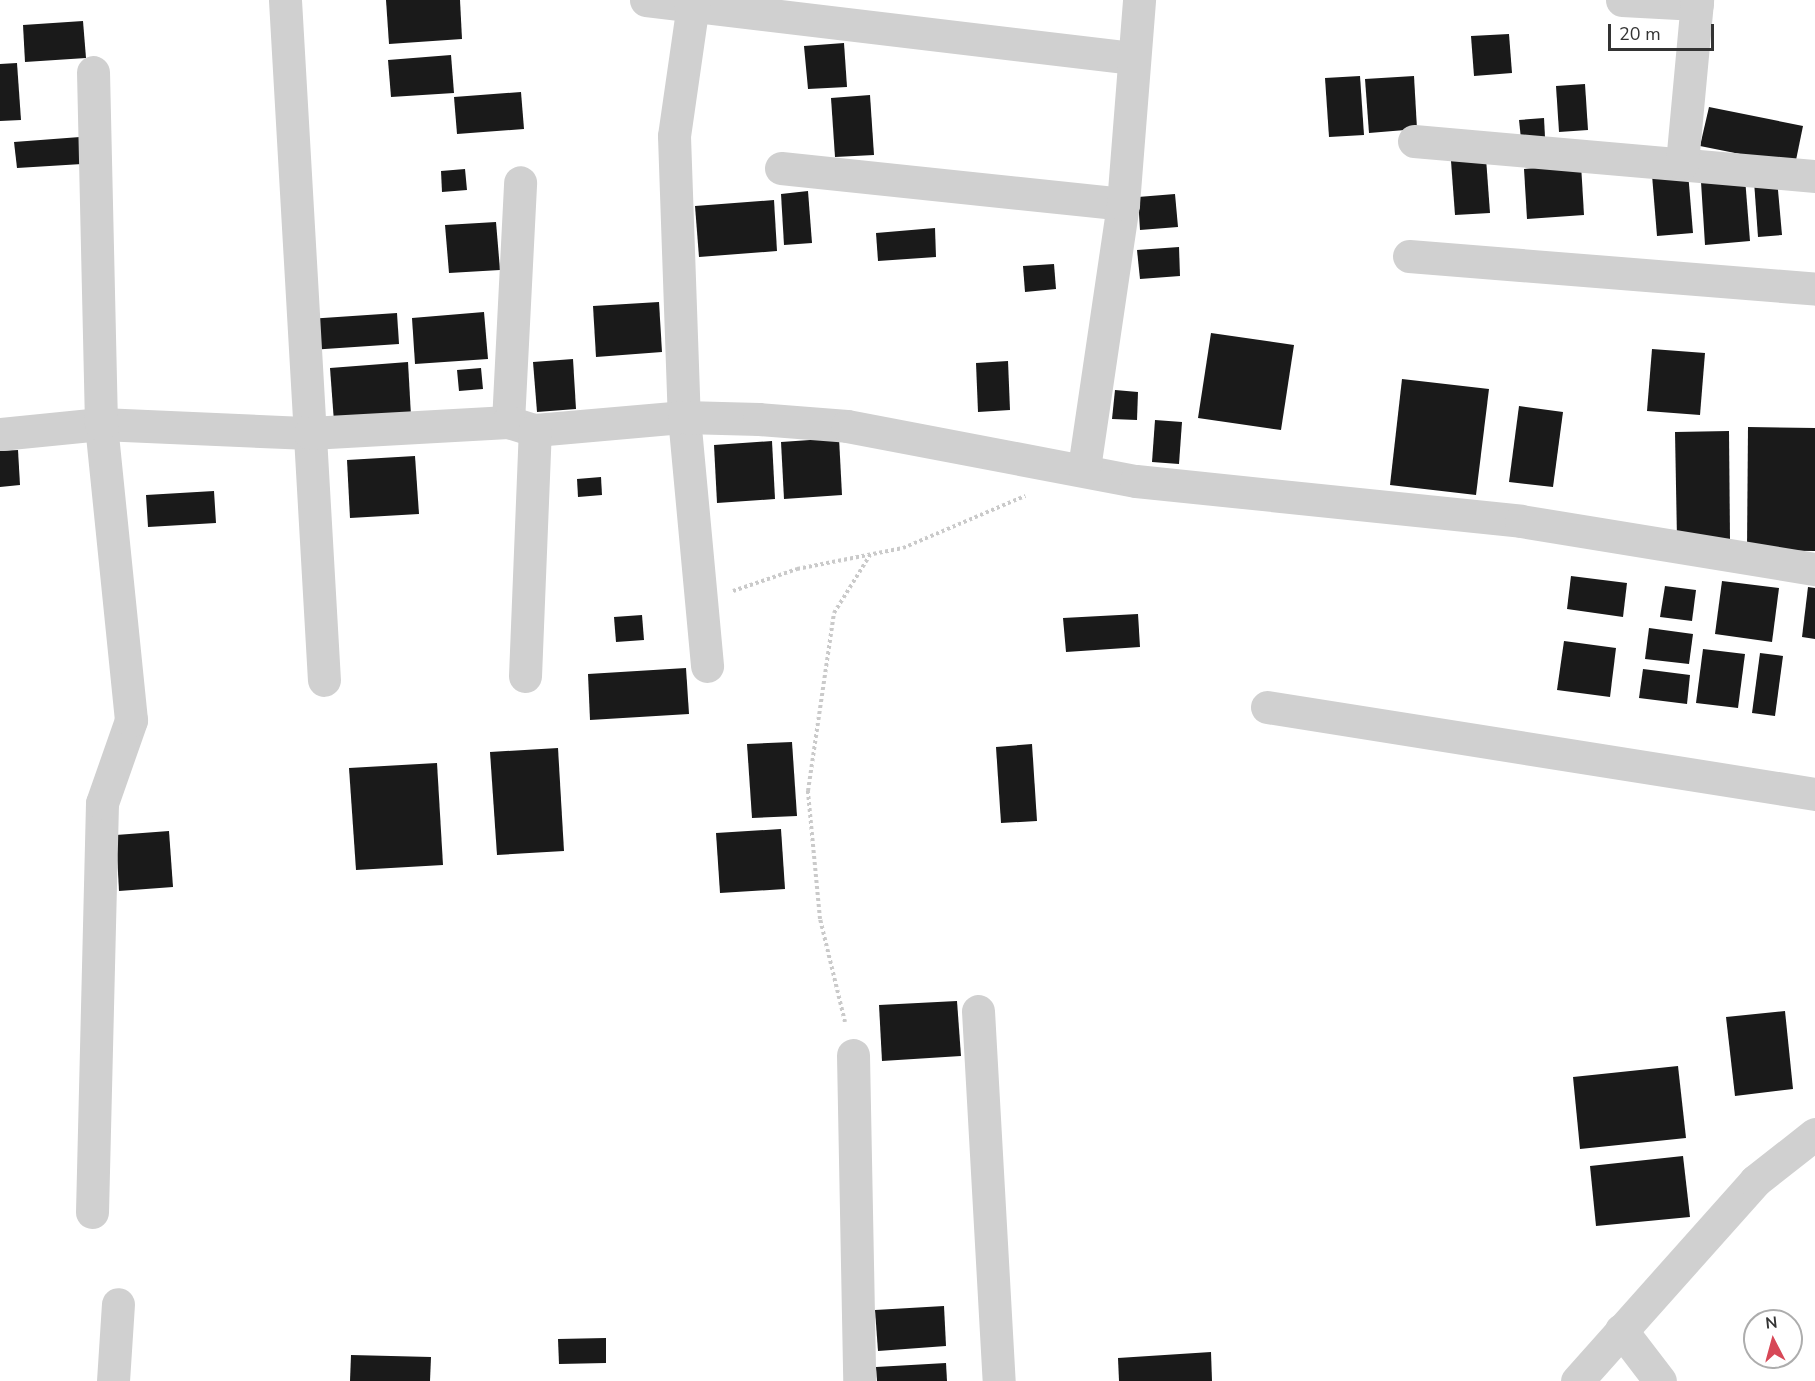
<!DOCTYPE html>
<html>
<head>
<meta charset="utf-8">
<style>
  body { margin:0 }
  #map { position:relative; width:1815px; height:1381px; overflow:hidden; background:#fff; font-family:"Nunito Sans",sans-serif }
  div>[style] { position:absolute }
  .building>* { inset:0; background:#1a1a1a }
  .path>* { height:4px; margin-top:-2px; transform-origin:0; background:repeating-linear-gradient(90deg,#cacaca 0 3px,transparent 0 6px) }
  .street>* { height:33px; margin:-16.5px; padding:0 16.5px; transform-origin:16.5px; border-radius:16.5px; background:#d0d0d0 }
  span { translate:-50% -50%; white-space:nowrap; text-align:center; line-height:1.15; -webkit-text-stroke:6px #fff; paint-order:stroke }
  .north { position:absolute; left:1743px; top:1309px; width:60px; height:60px; box-sizing:border-box; background:#fff; border:2px solid #adadad; border-radius:50%; rotate:354deg; font-size:16px; font-weight:700; line-height:24px; text-align:center; color:#333 }
  .north::after { content:''; display:block; margin:auto; width:21px; height:27px; background:#d74857; clip-path:polygon(50% 0,100% 100%,50% 72%,0 100%) }
  .scale { position:absolute; left:1608px; top:24px; width:106px; height:27px; box-sizing:border-box; border:3px solid #333; border-top:0; padding-left:8px; font-size:18px; line-height:21px; white-space:nowrap; color:#333; -webkit-text-stroke:4px #fff; paint-order:stroke }
</style>
</head>
<body>
<div id="map">
  <div class="building">
    <div style="clip-path:polygon(386px 0,460px 0,462px 39px,389px 44px)"></div>
    <div style="clip-path:polygon(83px 21px,86px 58px,25px 62px,23px 25px)"></div>
    <div style="clip-path:polygon(1509px 34px,1512px 73px,1474px 76px,1471px 36px)"></div>
    <div style="clip-path:polygon(844px 43px,847px 87px,808px 89px,804px 46px)"></div>
    <div style="clip-path:polygon(451px 55px,454px 93px,391px 97px,388px 60px)"></div>
    <div style="clip-path:polygon(17px 63px,21px 120px,0 121px,0 64px)"></div>
    <div style="clip-path:polygon(1360px 76px,1364px 135px,1329px 137px,1325px 78px)"></div>
    <div style="clip-path:polygon(1414px 76px,1417px 129px,1369px 133px,1365px 79px)"></div>
    <div style="clip-path:polygon(1585px 84px,1588px 130px,1559px 132px,1556px 86px)"></div>
    <div style="clip-path:polygon(521px 92px,524px 129px,457px 134px,454px 97px)"></div>
    <div style="clip-path:polygon(870px 95px,874px 155px,835px 157px,831px 98px)"></div>
    <div style="clip-path:polygon(1709px 107px,1803px 126px,1795px 165px,1700px 146px)"></div>
    <div style="clip-path:polygon(1544px 118px,1545px 137px,1521px 139px,1519px 120px)"></div>
    <div style="clip-path:polygon(80px 137px,82px 164px,17px 168px,14px 142px)"></div>
    <div style="clip-path:polygon(1486px 158px,1490px 213px,1455px 215px,1451px 161px)"></div>
    <div style="clip-path:polygon(1581px 164px,1584px 215px,1527px 219px,1524px 169px)"></div>
    <div style="clip-path:polygon(465px 169px,467px 190px,442px 192px,441px 171px)"></div>
    <div style="clip-path:polygon(1688px 172px,1693px 233px,1657px 236px,1652px 175px)"></div>
    <div style="clip-path:polygon(1745px 178px,1750px 241px,1705px 245px,1701px 182px)"></div>
    <div style="clip-path:polygon(1777px 179px,1782px 235px,1758px 237px,1754px 181px)"></div>
    <div style="clip-path:polygon(808px 191px,812px 243px,784px 245px,781px 194px)"></div>
    <div style="clip-path:polygon(1175px 194px,1178px 227px,1140px 230px,1138px 197px)"></div>
    <div style="clip-path:polygon(774px 200px,777px 251px,699px 257px,695px 206px)"></div>
    <div style="clip-path:polygon(496px 222px,500px 270px,449px 273px,445px 225px)"></div>
    <div style="clip-path:polygon(935px 228px,936px 257px,878px 261px,876px 233px)"></div>
    <div style="clip-path:polygon(1179px 247px,1180px 276px,1140px 279px,1137px 250px)"></div>
    <div style="clip-path:polygon(1054px 264px,1056px 289px,1025px 292px,1023px 266px)"></div>
    <div style="clip-path:polygon(659px 302px,662px 352px,596px 357px,593px 306px)"></div>
    <div style="clip-path:polygon(484px 312px,488px 359px,415px 364px,412px 318px)"></div>
    <div style="clip-path:polygon(397px 313px,399px 344px,310px 350px,308px 319px)"></div>
    <div style="clip-path:polygon(1211px 333px,1294px 345px,1281px 430px,1198px 418px)"></div>
    <div style="clip-path:polygon(1652px 349px,1705px 353px,1700px 415px,1647px 411px)"></div>
    <div style="clip-path:polygon(573px 359px,576px 409px,537px 412px,533px 362px)"></div>
    <div style="clip-path:polygon(1008px 361px,1010px 410px,978px 412px,976px 363px)"></div>
    <div style="clip-path:polygon(408px 362px,411px 416px,334px 422px,330px 368px)"></div>
    <div style="clip-path:polygon(481px 368px,483px 389px,459px 391px,457px 370px)"></div>
    <div style="clip-path:polygon(1402px 379px,1489px 389px,1476px 495px,1390px 485px)"></div>
    <div style="clip-path:polygon(1115px 390px,1138px 392px,1137px 420px,1112px 419px)"></div>
    <div style="clip-path:polygon(1519px 406px,1563px 412px,1553px 487px,1509px 482px)"></div>
    <div style="clip-path:polygon(1155px 420px,1182px 422px,1179px 464px,1152px 462px)"></div>
    <div style="clip-path:polygon(1748px 427px,1815px 428px,1815px 551px,1747px 550px)"></div>
    <div style="clip-path:polygon(1729px 431px,1730px 539px,1677px 539px,1675px 432px)"></div>
    <div style="clip-path:polygon(839px 438px,842px 495px,784px 499px,781px 442px)"></div>
    <div style="clip-path:polygon(772px 441px,775px 499px,717px 503px,714px 445px)"></div>
    <div style="clip-path:polygon(18px 450px,20px 485px,0 487px,0 451px)"></div>
    <div style="clip-path:polygon(415px 456px,419px 514px,350px 518px,347px 460px)"></div>
    <div style="clip-path:polygon(601px 477px,602px 495px,578px 497px,577px 479px)"></div>
    <div style="clip-path:polygon(214px 491px,216px 523px,148px 527px,146px 495px)"></div>
    <div style="clip-path:polygon(1571px 576px,1627px 583px,1623px 617px,1567px 609px)"></div>
    <div style="clip-path:polygon(1722px 581px,1779px 588px,1772px 642px,1715px 634px)"></div>
    <div style="clip-path:polygon(1665px 586px,1696px 590px,1692px 621px,1660px 617px)"></div>
    <div style="clip-path:polygon(1808px 587px,1815px 588px,1815px 639px,1802px 637px)"></div>
    <div style="clip-path:polygon(1138px 614px,1140px 647px,1066px 652px,1063px 618px)"></div>
    <div style="clip-path:polygon(642px 615px,644px 640px,616px 642px,614px 617px)"></div>
    <div style="clip-path:polygon(1649px 628px,1693px 634px,1689px 664px,1645px 659px)"></div>
    <div style="clip-path:polygon(1564px 641px,1616px 648px,1610px 697px,1557px 690px)"></div>
    <div style="clip-path:polygon(1703px 649px,1745px 654px,1738px 708px,1696px 703px)"></div>
    <div style="clip-path:polygon(1760px 653px,1783px 656px,1775px 716px,1752px 713px)"></div>
    <div style="clip-path:polygon(686px 668px,689px 714px,590px 720px,588px 674px)"></div>
    <div style="clip-path:polygon(1643px 669px,1690px 675px,1687px 704px,1639px 698px)"></div>
    <div style="clip-path:polygon(792px 742px,797px 816px,752px 818px,747px 744px)"></div>
    <div style="clip-path:polygon(1032px 744px,1037px 821px,1001px 823px,996px 747px)"></div>
    <div style="clip-path:polygon(558px 748px,564px 851px,497px 855px,490px 752px)"></div>
    <div style="clip-path:polygon(437px 763px,443px 865px,356px 870px,349px 768px)"></div>
    <div style="clip-path:polygon(781px 829px,785px 889px,720px 893px,716px 833px)"></div>
    <div style="clip-path:polygon(169px 831px,173px 887px,119px 891px,116px 835px)"></div>
    <div style="clip-path:polygon(957px 1001px,961px 1056px,882px 1061px,879px 1005px)"></div>
    <div style="clip-path:polygon(1785px 1011px,1793px 1089px,1735px 1096px,1726px 1017px)"></div>
    <div style="clip-path:polygon(1678px 1066px,1686px 1138px,1580px 1149px,1573px 1077px)"></div>
    <div style="clip-path:polygon(1683px 1156px,1690px 1217px,1596px 1226px,1590px 1166px)"></div>
    <div style="clip-path:polygon(944px 1306px,946px 1346px,878px 1351px,875px 1310px)"></div>
    <div style="clip-path:polygon(606px 1338px,606px 1363px,559px 1364px,558px 1339px)"></div>
    <div style="clip-path:polygon(1211px 1352px,1212px 1381px,1119px 1381px,1118px 1358px)"></div>
    <div style="clip-path:polygon(351px 1355px,431px 1357px,430px 1381px,350px 1381px)"></div>
    <div style="clip-path:polygon(946px 1363px,947px 1381px,877px 1381px,876px 1367px)"></div>
  </div>
  <div class="path">
    <div style="left:733px;top:591px;width:68px;rotate:-19deg"></div>
    <div style="left:797px;top:569px;width:108px;rotate:-11.2deg"></div>
    <div style="left:903px;top:548px;width:133px;rotate:-23.1deg"></div>
    <div style="left:845px;top:1022px;width:106px;rotate:-103.6deg"></div>
    <div style="left:820px;top:919px;width:129px;rotate:-95.4deg"></div>
    <div style="left:808px;top:791px;width:180px;rotate:-81.7deg"></div>
    <div style="left:834px;top:613px;width:68px;rotate:-58.2deg"></div>
  </div>
  <div class="street">
    <div style="left:285px;top:0;width:681px;rotate:86.72deg"></div>
    <div style="left:646px;top:0;width:489px;rotate:6.8deg"></div>
    <div style="left:689px;top:0;width:6px;rotate:45deg"></div>
    <div style="left:693px;top:4px;width:133px;rotate:98.2deg"></div>
    <div style="left:674px;top:136px;width:281px;rotate:88deg"></div>
    <div style="left:684px;top:417px;width:250px;rotate:84.7deg"></div>
    <div style="left:1622px;top:0;width:75px;rotate:3.1deg"></div>
    <div style="left:1414px;top:141px;width:403px;rotate:5deg"></div>
    <div style="left:1682px;top:163px;width:164px;rotate:-84.7deg"></div>
    <div style="left:781px;top:168px;width:344px;rotate:6deg"></div>
    <div style="left:1409px;top:256px;width:407px;rotate:4.6deg"></div>
    <div style="left:508px;top:422px;width:240px;rotate:-87.1deg"></div>
    <div style="left:0;top:434px;width:101px;rotate:-5.7deg"></div>
    <div style="left:101px;top:424px;width:209px;rotate:2.5deg"></div>
    <div style="left:310px;top:433px;width:198px;rotate:-3.2deg"></div>
    <div style="left:508px;top:422px;width:28px;rotate:17deg"></div>
    <div style="left:535px;top:430px;width:150px;rotate:-5deg"></div>
    <div style="left:684px;top:417px;width:75px;rotate:1.5deg"></div>
    <div style="left:759px;top:419px;width:88px;rotate:4.5deg"></div>
    <div style="left:847px;top:426px;width:294px;rotate:10.8deg"></div>
    <div style="left:1136px;top:481px;width:387px;rotate:5.9deg"></div>
    <div style="left:1521px;top:521px;width:298px;rotate:9.3deg"></div>
    <div style="left:1084px;top:468px;width:267px;rotate:-81.6deg"></div>
    <div style="left:1123px;top:204px;width:205px;rotate:-85.5deg"></div>
    <div style="left:525px;top:676px;width:246px;rotate:-87.7deg"></div>
    <div style="left:1267px;top:707px;width:555px;rotate:9.02deg"></div>
    <div style="left:978px;top:1011px;width:371px;rotate:86.8deg"></div>
    <div style="left:853px;top:1055px;width:326px;rotate:88.9deg"></div>
    <div style="left:92px;top:1212px;width:409px;rotate:-88.6deg"></div>
    <div style="left:102px;top:803px;width:88px;rotate:-70.7deg"></div>
    <div style="left:131px;top:720px;width:298px;rotate:-95.8deg"></div>
    <div style="left:101px;top:424px;width:352px;rotate:-91.3deg"></div>
    <div style="left:1621px;top:1330px;width:64px;rotate:52.6deg"></div>
    <div style="left:113px;top:1381px;width:77px;rotate:-86.3deg"></div>
    <div style="left:1577px;top:1381px;width:268px;rotate:-48.3deg"></div>
    <div style="left:1755px;top:1181px;width:76px;rotate:-38.1deg"></div>
  </div>
  <div class="north">N</div>
  <div class="scale">20 m</div>
</div>
</body>
</html>
